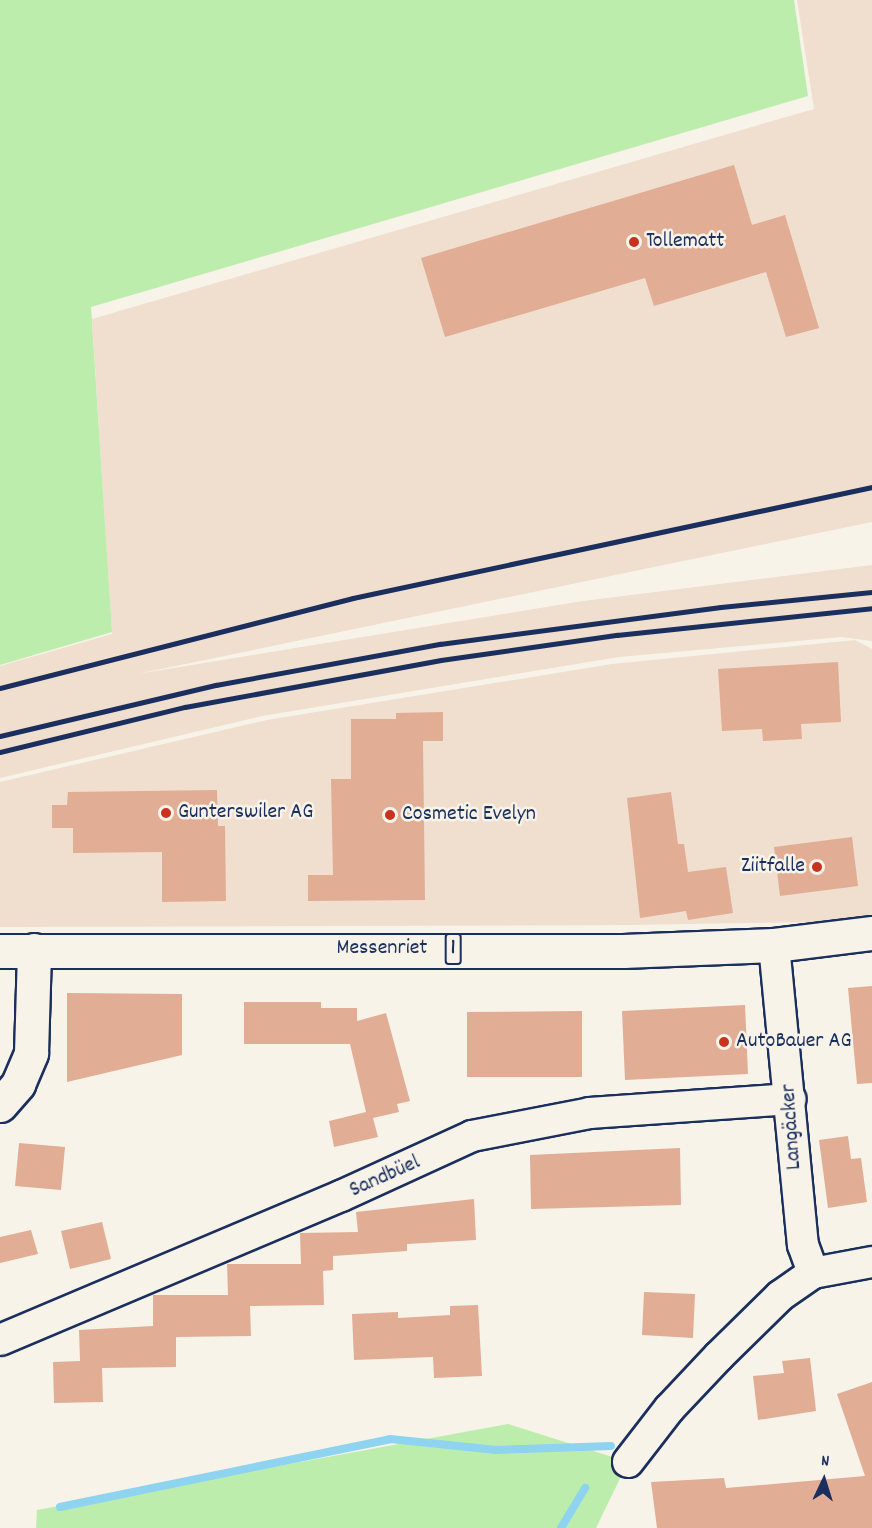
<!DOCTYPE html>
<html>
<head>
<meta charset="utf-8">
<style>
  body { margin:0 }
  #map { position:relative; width:872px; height:1528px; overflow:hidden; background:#f7f3e8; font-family:Dekko,sans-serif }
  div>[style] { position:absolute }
  .built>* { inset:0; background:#f0decf }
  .green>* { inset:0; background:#bcedac }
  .stream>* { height:8px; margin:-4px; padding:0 4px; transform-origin:4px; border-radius:4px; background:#8ed3f0 }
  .building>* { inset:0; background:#e1ad95 }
  .roads { filter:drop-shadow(2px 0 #1b2f5e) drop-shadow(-2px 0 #1b2f5e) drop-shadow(0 2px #1b2f5e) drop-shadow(0 -2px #1b2f5e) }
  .street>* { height:30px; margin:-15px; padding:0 15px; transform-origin:15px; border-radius:15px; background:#f7f3e8 }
  .secondary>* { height:33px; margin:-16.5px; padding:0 16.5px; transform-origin:16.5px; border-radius:16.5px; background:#f7f3e8 }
  .primary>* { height:33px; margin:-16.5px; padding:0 16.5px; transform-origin:16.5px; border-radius:16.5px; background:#f7f3e8 }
  .rail>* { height:4.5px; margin:-2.25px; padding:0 2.25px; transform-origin:2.25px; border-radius:2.25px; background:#1b2f5e }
  .dots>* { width:16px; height:16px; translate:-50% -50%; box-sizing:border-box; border:3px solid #f7f3e8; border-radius:50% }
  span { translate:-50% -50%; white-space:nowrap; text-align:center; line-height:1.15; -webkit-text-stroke:5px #f7f3e8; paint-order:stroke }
  .shield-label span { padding:2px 4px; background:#f7f3e8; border:2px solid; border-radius:4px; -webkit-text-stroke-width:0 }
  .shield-label { font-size:21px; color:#1b2f5e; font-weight:700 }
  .poi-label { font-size:22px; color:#1b2f5e }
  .left { translate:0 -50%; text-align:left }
  .right { translate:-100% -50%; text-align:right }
  .street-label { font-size:22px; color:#1b2f5e }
  .north { position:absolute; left:794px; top:1450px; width:60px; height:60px; -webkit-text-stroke:4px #f7f3e8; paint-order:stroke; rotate:4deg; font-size:16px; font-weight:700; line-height:24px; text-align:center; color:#1b2f5e }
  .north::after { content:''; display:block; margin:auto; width:21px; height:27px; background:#1b2f5e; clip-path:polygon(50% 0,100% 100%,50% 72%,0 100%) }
</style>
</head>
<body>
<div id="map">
  <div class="built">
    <div style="clip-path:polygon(797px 0,872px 0,872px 522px,137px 674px,583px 601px,872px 565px,872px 641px,842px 637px,619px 657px,262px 716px,0 778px,0 666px,112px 634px,92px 319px,814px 109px)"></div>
    <div style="clip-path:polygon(855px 640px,872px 649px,872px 916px,815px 922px,628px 925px,0 927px,0 782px,267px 720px,612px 664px)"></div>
  </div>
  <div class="green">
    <div style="clip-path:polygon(0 0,794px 0,808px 96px,91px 307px,112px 632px,0 665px)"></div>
    <div style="clip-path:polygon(508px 1424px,628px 1462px,596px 1528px,36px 1528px,37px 1510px)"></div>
  </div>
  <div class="stream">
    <div style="left:60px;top:1507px;width:337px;rotate:-11.6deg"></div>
    <div style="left:390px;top:1439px;width:107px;rotate:5.9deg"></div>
    <div style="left:496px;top:1450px;width:115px;rotate:-2deg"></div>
    <div style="left:561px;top:1528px;width:47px;rotate:-59deg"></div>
  </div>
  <div class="building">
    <div style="clip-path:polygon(734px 165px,752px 225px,785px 215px,819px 328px,786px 337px,766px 272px,654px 306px,645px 278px,445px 337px,421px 258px)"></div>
    <div style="clip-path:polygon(838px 662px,841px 722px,801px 724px,802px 739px,763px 741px,762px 729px,722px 731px,718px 669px)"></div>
    <div style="clip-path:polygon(443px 712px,443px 741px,423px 741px,425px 900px,308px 901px,308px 875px,333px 875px,331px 779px,351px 779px,351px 719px,396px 719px,396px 713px)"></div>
    <div style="clip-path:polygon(217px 790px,218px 826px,225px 826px,226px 901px,162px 902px,162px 852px,73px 853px,73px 828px,52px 828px,52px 805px,67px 805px,68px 792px)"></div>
    <div style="clip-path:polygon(671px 792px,678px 844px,684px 844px,688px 872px,726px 867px,733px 913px,688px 920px,686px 911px,640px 918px,627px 798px)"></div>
    <div style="clip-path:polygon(852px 837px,858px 886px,780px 896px,774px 847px)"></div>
    <div style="clip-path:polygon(872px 986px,872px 1083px,857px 1084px,848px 988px)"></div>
    <div style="clip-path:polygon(67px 993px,182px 994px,182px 1055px,67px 1082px)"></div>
    <div style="clip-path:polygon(244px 1002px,321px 1002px,321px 1008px,357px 1008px,357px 1021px,386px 1013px,410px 1101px,397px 1104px,399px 1112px,373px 1118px,378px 1137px,334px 1147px,329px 1121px,366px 1112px,350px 1044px,244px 1044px)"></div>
    <div style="clip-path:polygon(745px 1005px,748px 1074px,625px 1080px,622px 1011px)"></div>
    <div style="clip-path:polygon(582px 1011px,582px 1077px,467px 1077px,467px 1012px)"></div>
    <div style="clip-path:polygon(848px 1136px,851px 1159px,861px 1158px,867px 1202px,828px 1208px,819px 1140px)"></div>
    <div style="clip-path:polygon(19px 1143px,65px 1147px,61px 1190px,15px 1186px)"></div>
    <div style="clip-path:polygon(680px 1148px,681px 1205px,531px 1209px,530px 1155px)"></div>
    <div style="clip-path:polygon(474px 1199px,476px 1240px,407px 1244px,407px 1251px,333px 1256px,333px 1270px,323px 1271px,324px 1305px,250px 1306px,251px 1336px,176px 1337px,176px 1367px,102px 1368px,103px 1402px,54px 1403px,53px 1362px,80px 1361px,79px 1330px,153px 1326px,153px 1295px,228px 1295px,227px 1264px,301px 1264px,300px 1233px,358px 1232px,356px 1212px)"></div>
    <div style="clip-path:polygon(102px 1222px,111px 1259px,70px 1269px,61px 1231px)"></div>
    <div style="clip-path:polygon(31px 1230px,38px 1254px,0 1263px,0 1237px)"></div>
    <div style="clip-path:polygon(644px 1292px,695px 1294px,693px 1338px,642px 1335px)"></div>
    <div style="clip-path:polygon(478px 1305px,482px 1376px,434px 1378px,433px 1357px,354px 1360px,352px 1314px,398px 1312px,398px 1318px,450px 1315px,450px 1306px)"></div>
    <div style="clip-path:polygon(810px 1358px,816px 1411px,758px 1420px,753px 1376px,784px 1373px,782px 1361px)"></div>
    <div style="clip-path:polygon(872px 1382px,872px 1528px,657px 1528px,651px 1482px,724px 1478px,726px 1488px,865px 1476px,837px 1394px)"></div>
  </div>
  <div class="roads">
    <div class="street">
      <div style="left:774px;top:945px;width:301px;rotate:84.5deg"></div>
      <div style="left:803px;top:1245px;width:30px;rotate:70deg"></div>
      <div style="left:813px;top:1273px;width:60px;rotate:-10.6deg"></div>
      <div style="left:0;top:1340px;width:370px;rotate:-22.9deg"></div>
      <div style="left:341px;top:1196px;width:144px;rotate:-24.6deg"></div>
      <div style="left:472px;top:1136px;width:120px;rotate:-11deg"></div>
      <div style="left:590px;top:1113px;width:201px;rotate:-4deg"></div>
      <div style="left:628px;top:1462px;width:67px;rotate:-52.3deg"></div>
      <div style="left:669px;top:1409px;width:73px;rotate:-46.7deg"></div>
      <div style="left:719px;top:1356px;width:86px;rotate:-44.5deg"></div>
      <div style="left:780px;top:1296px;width:40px;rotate:-34.9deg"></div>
    </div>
    <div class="secondary">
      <div style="left:0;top:1105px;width:28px;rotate:-49deg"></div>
      <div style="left:18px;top:1084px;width:34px;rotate:-67deg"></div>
      <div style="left:31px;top:1053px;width:103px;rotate:-88.3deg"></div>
    </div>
    <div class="primary">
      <div style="left:0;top:951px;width:623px"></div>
      <div style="left:623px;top:951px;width:151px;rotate:-2.3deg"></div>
      <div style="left:774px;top:945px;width:99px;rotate:-7deg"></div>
    </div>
  </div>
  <div class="rail">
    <div style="left:0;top:688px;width:364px;rotate:-14.3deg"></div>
    <div style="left:353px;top:598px;width:531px;rotate:-12.07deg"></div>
    <div style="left:0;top:736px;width:222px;rotate:-13.3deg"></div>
    <div style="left:216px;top:685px;width:228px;rotate:-10.4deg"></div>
    <div style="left:440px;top:644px;width:283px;rotate:-7.5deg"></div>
    <div style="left:721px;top:607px;width:152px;rotate:-5.7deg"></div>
    <div style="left:0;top:752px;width:190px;rotate:-13.7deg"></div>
    <div style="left:185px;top:707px;width:260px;rotate:-10.4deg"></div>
    <div style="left:441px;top:660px;width:178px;rotate:-8.1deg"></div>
    <div style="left:617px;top:635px;width:256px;rotate:-6deg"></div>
  </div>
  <div class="dots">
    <div style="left:634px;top:242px;background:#c8321e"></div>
    <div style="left:166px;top:813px;background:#c8321e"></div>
    <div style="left:390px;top:815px;background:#c8321e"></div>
    <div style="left:817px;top:867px;background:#c8321e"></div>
    <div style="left:724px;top:1042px;background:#c8321e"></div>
  </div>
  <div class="shield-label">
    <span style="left:453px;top:949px">1</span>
  </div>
  <div class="poi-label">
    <span class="left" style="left:646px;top:242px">Tollematt</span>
    <span class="left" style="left:178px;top:813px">Gunterswiler AG</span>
    <span class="left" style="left:402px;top:815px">Cosmetic Evelyn</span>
    <span class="right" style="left:805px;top:867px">Ziitfalle</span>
    <span class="left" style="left:736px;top:1042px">AutoBauer AG</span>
  </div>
  <div class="street-label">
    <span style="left:382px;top:949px">Messenriet</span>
    <span style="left:792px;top:1127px;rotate:-94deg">Langäcker</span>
    <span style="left:385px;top:1177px;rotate:-24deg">Sandbüel</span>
  </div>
  <div class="north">N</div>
</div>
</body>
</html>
